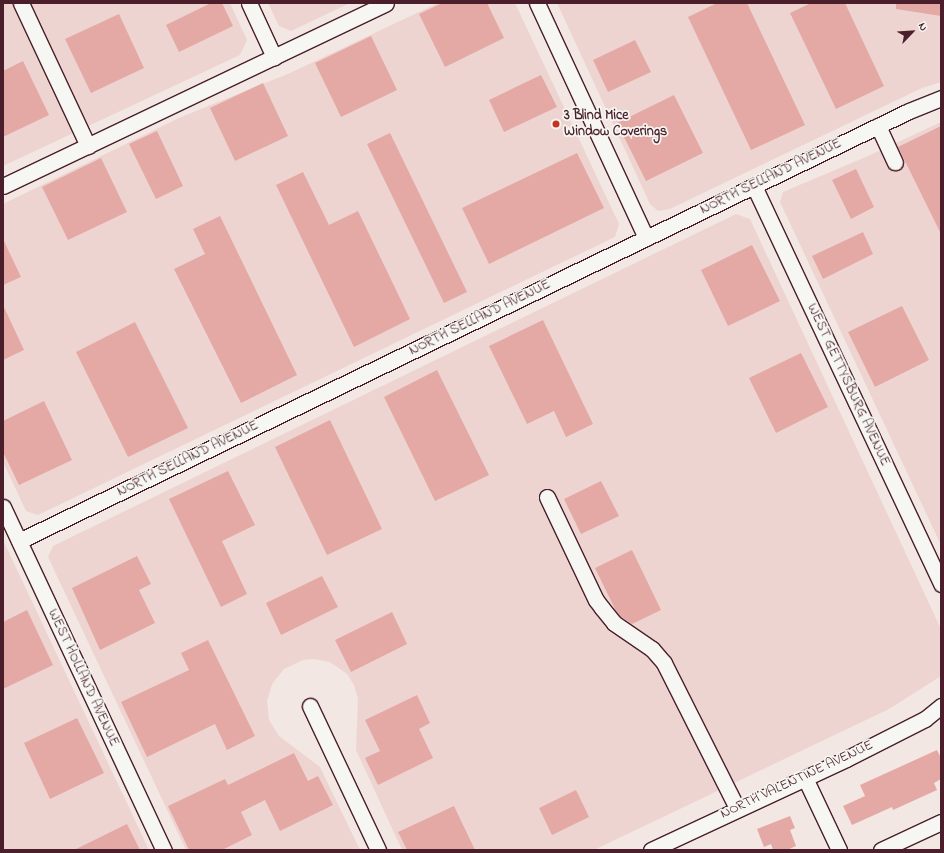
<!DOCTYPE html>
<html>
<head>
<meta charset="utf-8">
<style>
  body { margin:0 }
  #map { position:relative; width:944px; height:853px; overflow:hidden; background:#f2e7e3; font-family:"Indie Flower",sans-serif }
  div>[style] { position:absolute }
  .built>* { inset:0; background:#eed4d0 }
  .building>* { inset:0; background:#e4a9a5 }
  .roads { filter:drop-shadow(1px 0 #4a1f2b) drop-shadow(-1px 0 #4a1f2b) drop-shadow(0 1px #4a1f2b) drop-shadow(0 -1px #4a1f2b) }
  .minor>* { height:15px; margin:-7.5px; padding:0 7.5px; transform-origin:7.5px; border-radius:7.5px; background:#f6f6f2 }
  .dots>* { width:11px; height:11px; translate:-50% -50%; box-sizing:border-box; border:2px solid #f6f6f2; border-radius:50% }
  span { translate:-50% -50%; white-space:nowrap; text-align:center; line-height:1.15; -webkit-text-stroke:3.5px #f6f6f2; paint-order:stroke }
  .poi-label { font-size:14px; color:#4a1f2b; font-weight:700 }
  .left { translate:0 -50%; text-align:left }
  .street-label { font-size:14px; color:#4a1f2b }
  .frame { position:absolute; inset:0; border:4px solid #4a1f2b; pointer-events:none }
  .north { position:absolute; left:892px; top:12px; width:40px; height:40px; -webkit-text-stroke:3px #f6f6f2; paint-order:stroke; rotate:65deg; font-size:11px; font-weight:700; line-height:16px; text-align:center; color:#4a1f2b }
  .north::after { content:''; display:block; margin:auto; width:14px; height:18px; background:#4a1f2b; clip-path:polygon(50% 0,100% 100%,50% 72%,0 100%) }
</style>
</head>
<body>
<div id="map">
  <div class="built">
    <div style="clip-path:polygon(3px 3px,230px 3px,247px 40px,240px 55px,3px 166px)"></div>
    <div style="clip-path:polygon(268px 3px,350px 3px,291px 31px,279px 26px)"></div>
    <div style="clip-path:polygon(438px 3px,515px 3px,619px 224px,615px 237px,38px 515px,26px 511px,3px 462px,3px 204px,181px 117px,290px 73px)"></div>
    <div style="clip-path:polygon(557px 3px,941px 3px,941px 82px,922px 88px,670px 209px,658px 211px,650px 204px)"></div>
    <div style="clip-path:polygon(941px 122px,941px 545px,780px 202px,783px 192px,868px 156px)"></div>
    <div style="clip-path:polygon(736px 214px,750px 219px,941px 629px,941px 676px,889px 709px,594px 850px,402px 850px,356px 750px,358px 699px,354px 685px,347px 674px,330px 662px,313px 659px,303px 660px,284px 669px,272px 684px,267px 701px,269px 720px,279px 736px,320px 767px,360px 850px,186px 850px,48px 557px,53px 546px)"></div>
    <div style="clip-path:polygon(3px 540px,149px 850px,3px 850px)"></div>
  </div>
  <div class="building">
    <div style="clip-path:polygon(211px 3px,222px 3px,233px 26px,179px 52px,166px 25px)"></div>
    <div style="clip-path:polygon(442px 3px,487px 3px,504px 38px,445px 67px,419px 14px)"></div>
    <div style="clip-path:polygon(717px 3px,747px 3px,805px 125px,751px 150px,688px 17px)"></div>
    <div style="clip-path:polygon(811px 3px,845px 3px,884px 86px,836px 109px,790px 13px)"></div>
    <div style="clip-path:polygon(896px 3px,941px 3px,941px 16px,896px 9px)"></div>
    <div style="clip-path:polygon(119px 14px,144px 68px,91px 93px,65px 39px)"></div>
    <div style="clip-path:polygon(371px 36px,397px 90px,341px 117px,315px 63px)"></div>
    <div style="clip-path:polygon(635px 40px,651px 72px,608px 92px,593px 60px)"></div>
    <div style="clip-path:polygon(23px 61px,49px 115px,3px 137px,3px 71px)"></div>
    <div style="clip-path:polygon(541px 75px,557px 107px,504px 132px,489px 100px)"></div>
    <div style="clip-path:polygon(263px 83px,288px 136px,235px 161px,210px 108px)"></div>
    <div style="clip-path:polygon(674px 95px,703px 153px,646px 181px,617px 123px)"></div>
    <div style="clip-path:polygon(941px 126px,941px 234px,898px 147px)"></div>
    <div style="clip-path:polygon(157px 131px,183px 186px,156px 199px,129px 144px)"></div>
    <div style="clip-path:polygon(390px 133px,467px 292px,444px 303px,367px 144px)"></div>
    <div style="clip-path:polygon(577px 153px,604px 208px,489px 264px,462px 208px)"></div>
    <div style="clip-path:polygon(101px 158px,127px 212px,68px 240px,42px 187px)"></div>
    <div style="clip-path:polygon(856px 169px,874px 207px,851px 219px,832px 180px)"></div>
    <div style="clip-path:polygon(303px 172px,329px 225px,358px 211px,410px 319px,354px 347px,276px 185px)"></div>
    <div style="clip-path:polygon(220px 216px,297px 375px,241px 403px,174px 269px,205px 254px,193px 229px)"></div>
    <div style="clip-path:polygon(863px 232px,873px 254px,823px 279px,812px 256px)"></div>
    <div style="clip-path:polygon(3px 239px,21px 277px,3px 285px)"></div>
    <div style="clip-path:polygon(752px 245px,780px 301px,728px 326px,701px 270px)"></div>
    <div style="clip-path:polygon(3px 305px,24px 350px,3px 360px)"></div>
    <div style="clip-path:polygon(902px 306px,929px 360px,875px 387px,848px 332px)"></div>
    <div style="clip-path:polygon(543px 320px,593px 424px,566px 437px,554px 411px,527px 424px,489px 346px)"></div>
    <div style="clip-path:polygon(135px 322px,188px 428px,128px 457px,76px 352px)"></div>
    <div style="clip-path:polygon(801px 353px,828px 407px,776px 433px,749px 378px)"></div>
    <div style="clip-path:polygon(437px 370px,489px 475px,435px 501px,384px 397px)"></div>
    <div style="clip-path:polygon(44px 401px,72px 460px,19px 485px,3px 452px,3px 421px)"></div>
    <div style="clip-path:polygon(330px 420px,382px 529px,327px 555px,275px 447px)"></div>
    <div style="clip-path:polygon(228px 471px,255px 525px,222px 541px,247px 594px,221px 607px,169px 499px)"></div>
    <div style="clip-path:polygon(601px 481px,619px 516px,581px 534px,564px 499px)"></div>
    <div style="clip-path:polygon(632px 550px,661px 610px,632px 624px,620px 616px,616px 611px,595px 568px)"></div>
    <div style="clip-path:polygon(137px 556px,151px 584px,139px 590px,155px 623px,100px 650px,72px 588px)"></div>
    <div style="clip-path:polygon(322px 576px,338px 607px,281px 635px,266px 603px)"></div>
    <div style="clip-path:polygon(27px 610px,53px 665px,3px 689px,3px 622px)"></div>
    <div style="clip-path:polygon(392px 612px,407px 644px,351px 672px,335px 640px)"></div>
    <div style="clip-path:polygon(208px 640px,255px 736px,227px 750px,215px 724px,147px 757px,121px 702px,189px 670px,181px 653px)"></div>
    <div style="clip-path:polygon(417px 695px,430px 723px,419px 729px,433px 758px,378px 785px,365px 758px,380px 751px,365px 720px)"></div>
    <div style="clip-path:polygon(77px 718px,104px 773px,50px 799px,24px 743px)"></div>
    <div style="clip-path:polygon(937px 750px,941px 758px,941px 779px,934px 783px,937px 790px,893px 810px,892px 807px,852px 825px,843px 806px,865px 796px,860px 785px)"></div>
    <div style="clip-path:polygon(294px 753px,308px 781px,318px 776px,333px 805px,280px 831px,265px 800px,241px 812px,252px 835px,222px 850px,189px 850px,168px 806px,225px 779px,228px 785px)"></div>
    <div style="clip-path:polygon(576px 790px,589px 817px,552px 835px,539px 808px)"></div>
    <div style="clip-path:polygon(454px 806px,475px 850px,407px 850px,398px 832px)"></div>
    <div style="clip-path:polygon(790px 816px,795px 828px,790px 830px,796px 846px,787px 850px,773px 850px,771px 844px,764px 847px,757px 829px)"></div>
    <div style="clip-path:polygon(127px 824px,140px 850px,74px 850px)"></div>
  </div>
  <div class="roads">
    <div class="minor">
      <div style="left:21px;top:3px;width:158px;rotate:64.9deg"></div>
      <div style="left:249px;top:3px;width:60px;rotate:65.2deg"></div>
      <div style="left:537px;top:3px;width:259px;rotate:65.1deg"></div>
      <div style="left:878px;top:126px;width:40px;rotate:65deg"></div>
      <div style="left:3px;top:186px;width:424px;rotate:-25.5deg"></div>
      <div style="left:754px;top:186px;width:440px;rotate:64.8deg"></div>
      <div style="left:547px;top:497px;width:114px;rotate:64.6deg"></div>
      <div style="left:596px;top:600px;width:10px;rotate:53deg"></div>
      <div style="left:602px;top:608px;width:19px;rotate:51deg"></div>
      <div style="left:614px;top:623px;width:46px;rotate:34.4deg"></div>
      <div style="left:652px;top:649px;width:18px;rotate:49deg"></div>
      <div style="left:664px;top:663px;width:162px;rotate:63.3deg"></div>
      <div style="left:3px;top:507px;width:379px;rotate:64.9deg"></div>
      <div style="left:19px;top:541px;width:988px;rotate:-25.79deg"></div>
      <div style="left:909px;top:111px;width:35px;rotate:-22deg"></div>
      <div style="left:310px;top:706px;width:159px;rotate:64.7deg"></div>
      <div style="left:805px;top:778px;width:80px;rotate:64.7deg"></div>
      <div style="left:651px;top:850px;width:215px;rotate:-25deg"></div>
      <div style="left:846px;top:759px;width:89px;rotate:-26.9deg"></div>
      <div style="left:925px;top:719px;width:21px;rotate:-39deg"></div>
      <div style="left:881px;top:850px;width:66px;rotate:-25deg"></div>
    </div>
  </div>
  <div class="dots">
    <div style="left:556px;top:124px;background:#c8321e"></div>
  </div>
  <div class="poi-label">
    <span class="left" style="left:564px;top:124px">3 Blind Mice<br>Window Coverings</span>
  </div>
  <div class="street-label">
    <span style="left:771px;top:177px;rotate:-26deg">NORTH SELLAND AVENUE</span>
    <span style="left:480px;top:318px;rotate:-26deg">NORTH SELLAND AVENUE</span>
    <span style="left:848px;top:385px;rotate:65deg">WEST GETTYSBURG AVENUE</span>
    <span style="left:188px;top:459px;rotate:-26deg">NORTH SELLAND AVENUE</span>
    <span style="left:83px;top:678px;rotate:65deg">WEST HOLLAND AVENUE</span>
    <span style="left:797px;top:780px;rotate:-25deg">NORTH VALENTINE AVENUE</span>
  </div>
  <div class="frame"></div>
  <div class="north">N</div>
</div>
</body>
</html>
